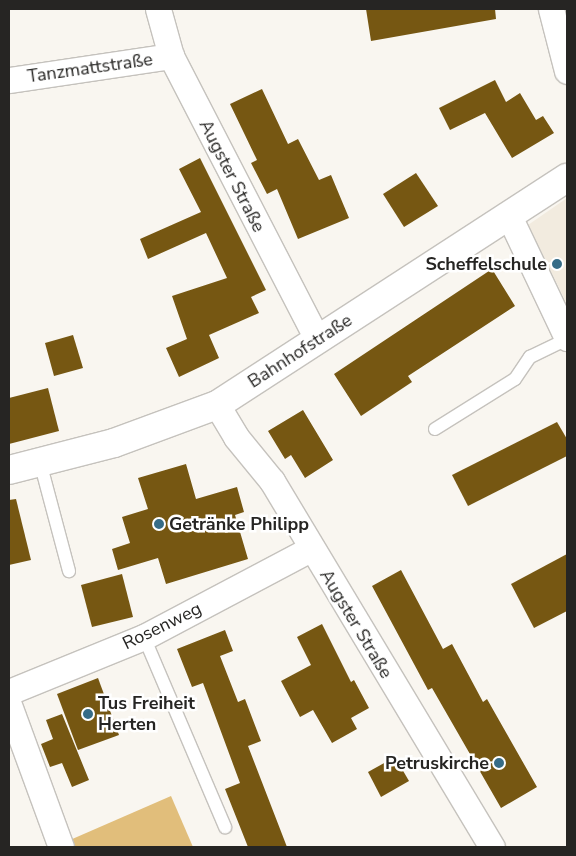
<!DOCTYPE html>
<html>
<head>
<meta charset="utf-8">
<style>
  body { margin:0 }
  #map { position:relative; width:576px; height:856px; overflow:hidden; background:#f9f6f0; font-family:"Nunito Sans",sans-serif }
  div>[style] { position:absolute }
  .built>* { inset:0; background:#f2ebdf }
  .green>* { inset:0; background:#e1be7b }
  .building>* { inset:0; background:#765712 }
  .roads { filter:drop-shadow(1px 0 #c5c2bd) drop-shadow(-1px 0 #c5c2bd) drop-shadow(0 1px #c5c2bd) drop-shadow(0 -1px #c5c2bd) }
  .service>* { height:12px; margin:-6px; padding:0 6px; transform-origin:6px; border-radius:6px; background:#fff }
  .minor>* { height:25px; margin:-12.5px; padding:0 12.5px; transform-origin:12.5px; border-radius:12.5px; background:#fff }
  .tertiary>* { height:28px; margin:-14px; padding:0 14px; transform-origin:14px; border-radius:14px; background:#fff }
  .dots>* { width:14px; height:14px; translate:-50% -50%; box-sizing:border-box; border:2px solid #fff; border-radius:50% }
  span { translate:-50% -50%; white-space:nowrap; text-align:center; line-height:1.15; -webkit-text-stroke:5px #fff; paint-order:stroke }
  .street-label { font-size:18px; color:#262523 }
  .poi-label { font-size:18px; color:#262523; font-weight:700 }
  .right { translate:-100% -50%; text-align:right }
  .left { translate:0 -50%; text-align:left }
  .frame { position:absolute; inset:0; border:10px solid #262523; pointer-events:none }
</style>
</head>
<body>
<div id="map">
  <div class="built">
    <div style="clip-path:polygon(567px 198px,567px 304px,528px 225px)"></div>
  </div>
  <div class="green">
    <div style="clip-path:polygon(171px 796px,193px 847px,73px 847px,70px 840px)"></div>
  </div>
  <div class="building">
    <div style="clip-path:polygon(366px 9px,495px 9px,496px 19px,371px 41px)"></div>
    <div style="clip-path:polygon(495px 80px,506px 102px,520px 93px,536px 120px,543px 116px,554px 133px,512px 158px,485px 113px,450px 130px,439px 108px)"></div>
    <div style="clip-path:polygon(262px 89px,288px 144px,298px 139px,319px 180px,331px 175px,349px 218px,298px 239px,277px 189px,267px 194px,251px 163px,257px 160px,230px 104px)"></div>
    <div style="clip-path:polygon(200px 158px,266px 290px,251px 297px,259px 313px,209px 335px,219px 358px,179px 377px,166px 348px,187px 339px,172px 296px,227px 278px,206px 233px,148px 259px,140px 239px,201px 212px,179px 169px)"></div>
    <div style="clip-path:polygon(416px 173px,438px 206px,404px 227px,383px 194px)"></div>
    <div style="clip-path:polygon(492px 269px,515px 306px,408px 376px,412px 382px,361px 416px,334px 374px)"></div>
    <div style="clip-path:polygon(73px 335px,83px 368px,54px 376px,45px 343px)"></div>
    <div style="clip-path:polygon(48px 388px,59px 431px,9px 444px,9px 398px)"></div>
    <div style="clip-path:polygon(303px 410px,333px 460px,305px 478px,291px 455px,285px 459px,268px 431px)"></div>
    <div style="clip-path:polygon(557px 422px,567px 439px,567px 456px,468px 506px,452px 475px)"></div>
    <div style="clip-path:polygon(186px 464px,196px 499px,237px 487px,244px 512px,235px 515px,248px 559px,166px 584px,158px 558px,118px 570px,112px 549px,130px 543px,122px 517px,148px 509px,138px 478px)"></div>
    <div style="clip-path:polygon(16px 499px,31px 560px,9px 565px,9px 500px)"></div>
    <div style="clip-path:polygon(567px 554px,567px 611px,534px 628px,511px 584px)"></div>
    <div style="clip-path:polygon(401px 570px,443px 649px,452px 644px,483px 702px,487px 699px,537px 787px,501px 808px,432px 688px,428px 690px,372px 586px)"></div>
    <div style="clip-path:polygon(122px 574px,133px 617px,92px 627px,81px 585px)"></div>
    <div style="clip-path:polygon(322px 624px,351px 682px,354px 680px,369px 708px,351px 718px,357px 729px,332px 743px,313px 710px,300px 717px,281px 681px,311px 665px,297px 637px)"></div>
    <div style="clip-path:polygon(225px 630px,233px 651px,220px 656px,238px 702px,245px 699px,261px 741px,248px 746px,287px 847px,248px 847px,225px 789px,240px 783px,203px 683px,192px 687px,177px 649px)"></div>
    <div style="clip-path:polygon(98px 678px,119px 735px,78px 750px,57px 694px)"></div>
    <div style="clip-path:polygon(62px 714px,89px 780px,72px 787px,62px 763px,50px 767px,41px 744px,53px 739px,46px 720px)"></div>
    <div style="clip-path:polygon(395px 757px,409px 781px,381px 797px,368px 772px)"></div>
  </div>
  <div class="roads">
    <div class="service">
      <div style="left:435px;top:429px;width:94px;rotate:-32deg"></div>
      <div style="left:515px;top:379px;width:27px;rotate:-56deg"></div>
      <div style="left:530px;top:357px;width:41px;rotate:-25.9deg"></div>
      <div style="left:40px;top:462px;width:113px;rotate:75.1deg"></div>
      <div style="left:144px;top:637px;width:207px;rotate:66.9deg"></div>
    </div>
    <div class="minor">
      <div style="left:158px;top:9px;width:49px;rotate:74.5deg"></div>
      <div style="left:171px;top:56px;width:318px;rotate:62.7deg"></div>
      <div style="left:551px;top:9px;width:64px;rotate:75.5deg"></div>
      <div style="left:9px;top:80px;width:164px;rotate:-8.4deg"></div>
      <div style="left:510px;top:218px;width:133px;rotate:64.6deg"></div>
      <div style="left:217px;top:405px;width:37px;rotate:59deg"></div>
      <div style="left:236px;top:437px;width:57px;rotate:50.7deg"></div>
      <div style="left:272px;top:481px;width:427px;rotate:59deg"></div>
      <div style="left:9px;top:692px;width:146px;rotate:-22.2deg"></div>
      <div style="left:144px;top:637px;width:188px;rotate:-27.9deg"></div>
      <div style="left:9px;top:705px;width:151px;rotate:69.9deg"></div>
    </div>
    <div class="tertiary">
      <div style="left:9px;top:470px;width:108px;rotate:-14.4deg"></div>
      <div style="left:114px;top:443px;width:110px;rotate:-20.3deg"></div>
      <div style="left:217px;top:405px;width:417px;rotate:-33deg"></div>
    </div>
  </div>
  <div class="dots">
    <div style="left:557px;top:264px;background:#366c87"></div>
    <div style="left:159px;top:524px;background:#366c87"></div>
    <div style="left:88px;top:714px;background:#366c87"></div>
    <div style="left:499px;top:763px;background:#366c87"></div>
  </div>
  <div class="street-label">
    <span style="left:90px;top:68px;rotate:-8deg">Tanzmattstraße</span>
    <span style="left:232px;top:176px;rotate:63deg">Augster Straße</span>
    <span style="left:300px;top:351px;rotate:-33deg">Bahnhofstraße</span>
    <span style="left:356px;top:624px;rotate:59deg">Augster Straße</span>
    <span style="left:162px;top:626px;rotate:-26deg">Rosenweg</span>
  </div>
  <div class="poi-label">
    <span class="right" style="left:547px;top:264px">Scheffelschule</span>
    <span class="left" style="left:169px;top:524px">Getränke Philipp</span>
    <span class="left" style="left:98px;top:714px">Tus Freiheit<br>Herten</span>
    <span class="right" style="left:489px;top:763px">Petruskirche</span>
  </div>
  <div class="frame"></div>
</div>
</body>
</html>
